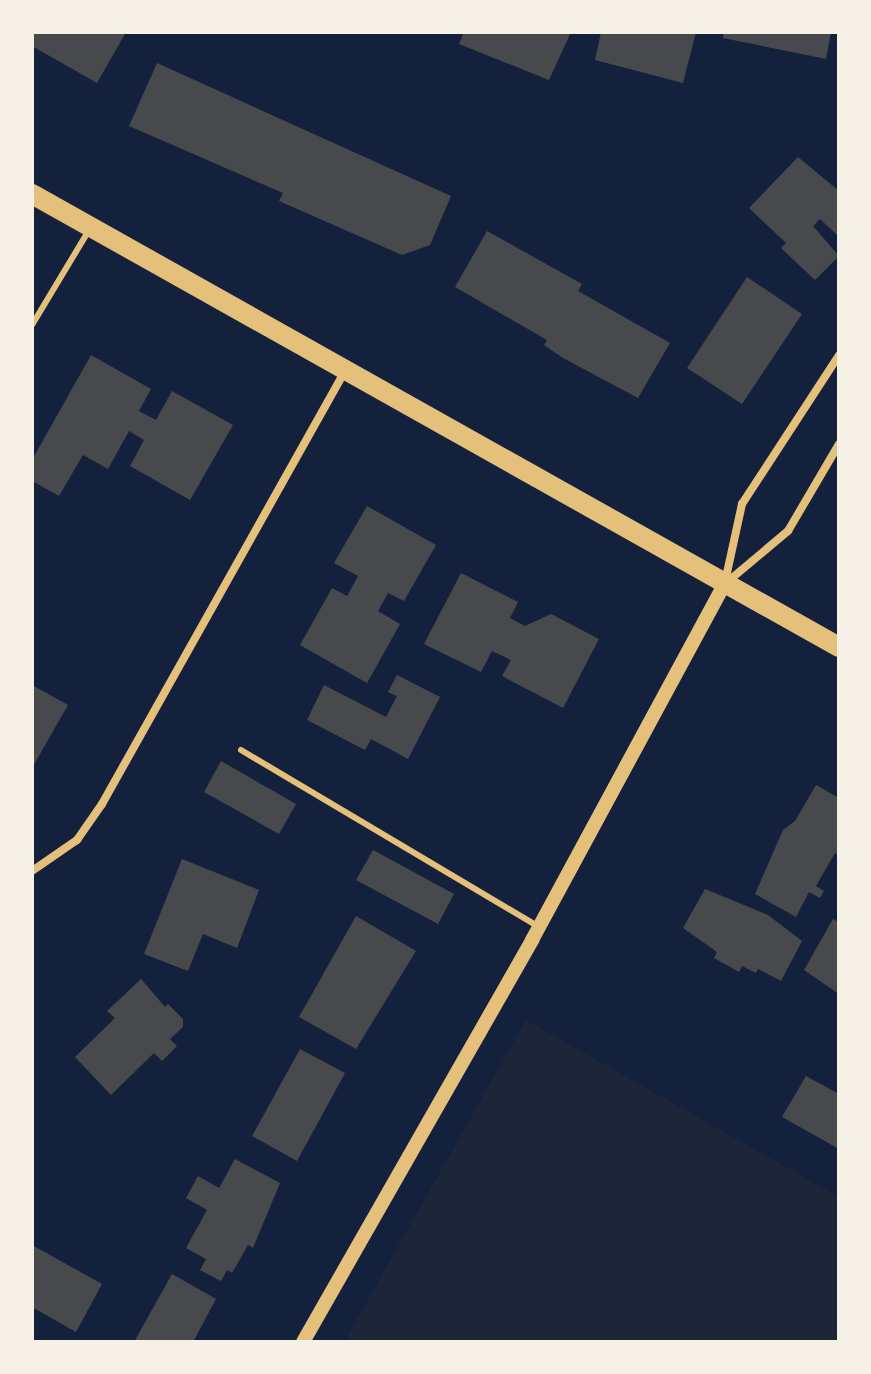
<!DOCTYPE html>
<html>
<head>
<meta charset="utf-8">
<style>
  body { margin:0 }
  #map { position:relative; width:871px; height:1374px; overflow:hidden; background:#14213d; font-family:Signika,sans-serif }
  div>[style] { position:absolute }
  .green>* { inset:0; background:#1d2539 }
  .building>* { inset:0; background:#48494c }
  .service>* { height:6px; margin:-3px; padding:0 3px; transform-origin:3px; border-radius:3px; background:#e5c07b }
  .minor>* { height:8px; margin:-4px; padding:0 4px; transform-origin:4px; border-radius:4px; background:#e5c07b }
  .tertiary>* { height:14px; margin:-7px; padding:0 7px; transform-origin:7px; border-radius:7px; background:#e5c07b }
  .primary>* { height:20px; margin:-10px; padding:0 10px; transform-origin:10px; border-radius:10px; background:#e5c07b }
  span { translate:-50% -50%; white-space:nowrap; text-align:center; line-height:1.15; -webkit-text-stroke:8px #f6f1e7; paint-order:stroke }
  .frame { position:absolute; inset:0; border:34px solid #f6f1e7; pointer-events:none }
</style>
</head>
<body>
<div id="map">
  <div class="green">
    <div style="clip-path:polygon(526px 1020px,839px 1197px,839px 1342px,344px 1342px)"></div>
  </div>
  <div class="building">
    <div style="clip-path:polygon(32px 32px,126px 32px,97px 83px,32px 46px)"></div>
    <div style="clip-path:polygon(464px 32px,571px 32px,549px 80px,459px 44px)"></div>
    <div style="clip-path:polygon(601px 32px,696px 32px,683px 83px,595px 60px)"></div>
    <div style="clip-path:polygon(724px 32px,831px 32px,826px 59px,723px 38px)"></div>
    <div style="clip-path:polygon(157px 63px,451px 196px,430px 245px,402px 255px,279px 201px,283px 193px,129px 126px)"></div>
    <div style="clip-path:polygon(798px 157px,839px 191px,839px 237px,820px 219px,813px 226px,839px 256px,815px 280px,781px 248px,786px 243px,749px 208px)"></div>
    <div style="clip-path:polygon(487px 231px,582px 284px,578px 291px,670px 343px,638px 398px,563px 358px,544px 345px,547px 340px,455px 287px)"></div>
    <div style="clip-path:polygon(747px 277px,802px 314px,742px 404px,687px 368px)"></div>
    <div style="clip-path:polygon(91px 355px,151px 389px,139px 411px,156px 420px,172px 391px,233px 425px,190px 500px,130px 466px,144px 440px,129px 431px,108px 469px,83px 455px,59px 496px,32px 481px,32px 460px)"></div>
    <div style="clip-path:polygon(367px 506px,436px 545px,404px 601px,388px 593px,378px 611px,400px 624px,367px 683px,300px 645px,332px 588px,347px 596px,358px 576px,334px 563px)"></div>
    <div style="clip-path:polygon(461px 573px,518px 602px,510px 618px,525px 626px,551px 614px,599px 639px,563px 708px,502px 676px,511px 660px,492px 651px,481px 672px,424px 644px)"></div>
    <div style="clip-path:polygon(397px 675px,440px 697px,408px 759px,371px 739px,365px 750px,307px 720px,324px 685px,386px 717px,397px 696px,388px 692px)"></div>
    <div style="clip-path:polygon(32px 685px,68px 705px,32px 768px)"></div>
    <div style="clip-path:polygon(221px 761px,296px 804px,279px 834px,204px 792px)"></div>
    <div style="clip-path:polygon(816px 785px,839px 798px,839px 855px,835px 853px,816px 886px,824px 891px,820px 898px,809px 892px,796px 917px,755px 894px,783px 830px,795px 821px)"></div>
    <div style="clip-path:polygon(373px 850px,454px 894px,438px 924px,356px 880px)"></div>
    <div style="clip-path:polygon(182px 859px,259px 890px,237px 948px,203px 934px,188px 971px,144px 954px)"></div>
    <div style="clip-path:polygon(705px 889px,768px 915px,802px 941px,781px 981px,758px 969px,756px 973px,742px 966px,739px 972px,714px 958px,717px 952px,683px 928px)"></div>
    <div style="clip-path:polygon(356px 916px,416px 951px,356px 1049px,299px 1017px)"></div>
    <div style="clip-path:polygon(833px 919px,839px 922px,839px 994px,804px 970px)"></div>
    <div style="clip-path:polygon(141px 979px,165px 1007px,168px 1004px,183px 1019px,183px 1027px,170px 1039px,177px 1046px,162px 1061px,154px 1053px,111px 1095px,75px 1057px,115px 1018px,107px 1011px)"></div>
    <div style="clip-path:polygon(300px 1049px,345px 1073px,297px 1161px,252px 1136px)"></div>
    <div style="clip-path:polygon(806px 1076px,839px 1094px,839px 1149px,782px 1117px)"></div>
    <div style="clip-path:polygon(235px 1159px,280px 1183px,253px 1248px,248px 1245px,232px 1273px,227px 1270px,221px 1281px,200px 1270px,206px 1259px,186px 1248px,207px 1210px,186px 1198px,198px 1176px,219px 1188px)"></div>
    <div style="clip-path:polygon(32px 1245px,102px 1284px,76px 1332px,32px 1307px)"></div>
    <div style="clip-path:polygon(172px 1274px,216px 1299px,193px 1342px,134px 1342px)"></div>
  </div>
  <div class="service">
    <div style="left:32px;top:325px;width:111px;rotate:-59deg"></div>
    <div style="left:241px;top:750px;width:347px;rotate:30.7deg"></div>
  </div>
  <div class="minor">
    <div style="left:725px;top:582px;width:80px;rotate:-77.7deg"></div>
    <div style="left:742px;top:504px;width:178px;rotate:-56.9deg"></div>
    <div style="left:726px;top:583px;width:81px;rotate:-40deg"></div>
    <div style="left:788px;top:531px;width:101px;rotate:-59.6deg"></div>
    <div style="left:32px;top:871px;width:55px;rotate:-34.6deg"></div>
    <div style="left:77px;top:840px;width:44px;rotate:-55.2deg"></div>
    <div style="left:102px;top:804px;width:497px;rotate:-60.7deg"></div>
  </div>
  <div class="tertiary">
    <div style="left:303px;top:1342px;width:463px;rotate:-60.3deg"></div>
    <div style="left:532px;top:940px;width:406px;rotate:-61.6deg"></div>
  </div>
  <div class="primary">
    <div style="left:32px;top:194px;width:925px;rotate:29.31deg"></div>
  </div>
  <div class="frame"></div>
</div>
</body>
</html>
